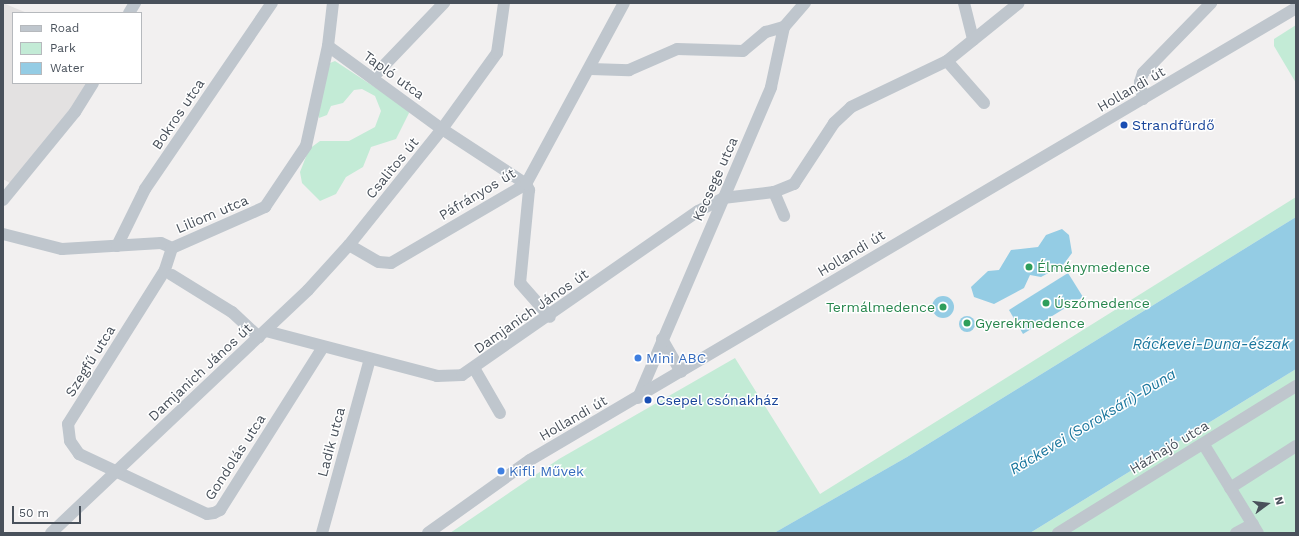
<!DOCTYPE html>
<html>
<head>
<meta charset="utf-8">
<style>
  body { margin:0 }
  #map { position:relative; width:1299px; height:536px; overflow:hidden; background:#f2f0f0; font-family:"Work Sans",sans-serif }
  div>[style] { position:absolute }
  .education>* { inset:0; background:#e3e1e1 }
  .green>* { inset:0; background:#c3ebd6 }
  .water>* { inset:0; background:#94cce4 }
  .round { border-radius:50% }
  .minor>* { height:12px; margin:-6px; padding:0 6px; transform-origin:6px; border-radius:6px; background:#bfc6cd }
  .dots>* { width:11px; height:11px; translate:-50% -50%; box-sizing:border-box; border:2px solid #fff; border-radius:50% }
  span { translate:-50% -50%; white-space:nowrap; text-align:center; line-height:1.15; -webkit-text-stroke:3px #fff; paint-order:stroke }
  .street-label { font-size:14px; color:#49515b }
  .transit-label { font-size:14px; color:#164399 }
  .left { translate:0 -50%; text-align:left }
  .leisure-label { font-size:14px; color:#27864d }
  .right { translate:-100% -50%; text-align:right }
  .shop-label { font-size:14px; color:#366cbe }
  .water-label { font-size:15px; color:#1a769d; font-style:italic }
  .frame { position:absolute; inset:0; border:4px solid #49515b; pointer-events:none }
  .legend { position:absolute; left:12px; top:12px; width:130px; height:72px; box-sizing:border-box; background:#fff; border:1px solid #b6b9bd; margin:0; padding:5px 7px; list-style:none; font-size:12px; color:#49515b }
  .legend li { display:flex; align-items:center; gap:8px; height:20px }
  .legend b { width:20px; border:1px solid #b6b9bd }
  .north { position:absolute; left:1247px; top:484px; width:40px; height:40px; -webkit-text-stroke:3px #fff; paint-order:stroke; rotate:75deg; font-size:11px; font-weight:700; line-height:16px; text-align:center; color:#49515b }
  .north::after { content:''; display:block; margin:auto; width:14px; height:18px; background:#49515b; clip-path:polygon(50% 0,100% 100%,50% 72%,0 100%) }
  .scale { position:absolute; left:12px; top:506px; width:69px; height:18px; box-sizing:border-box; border:2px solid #49515b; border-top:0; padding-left:5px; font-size:12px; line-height:14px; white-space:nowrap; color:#49515b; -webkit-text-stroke:3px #fff; paint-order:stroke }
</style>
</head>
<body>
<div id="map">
  <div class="education">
    <div style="clip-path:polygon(3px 3px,27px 13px,13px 13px,13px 83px,90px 83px,13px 185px,3px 179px)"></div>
  </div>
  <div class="green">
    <div style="clip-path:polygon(1296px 25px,1296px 83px,1274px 46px,1274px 39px)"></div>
    <div style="clip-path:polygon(335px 61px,408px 109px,409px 113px,396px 139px,371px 147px,363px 167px,346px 177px,336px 194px,320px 201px,302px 183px,300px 172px,309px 149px,320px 141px,349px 141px,375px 127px,381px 111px,375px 96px,362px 89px,354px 90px,343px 103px,331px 106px,327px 115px,319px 118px,317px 111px,330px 63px)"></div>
    <div style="clip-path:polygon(1296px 197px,1296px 217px,907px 457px,774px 533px,450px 533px,559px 459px,735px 358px,820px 494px)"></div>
    <div style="clip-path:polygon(1296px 369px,1296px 533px,1030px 533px,1291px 372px)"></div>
  </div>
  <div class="water">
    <div style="clip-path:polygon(1296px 217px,1296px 369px,1030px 533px,774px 533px,907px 457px)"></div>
    <div style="clip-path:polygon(1062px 229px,1069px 235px,1072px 253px,1063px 265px,1041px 277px,1030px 275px,1024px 288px,994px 304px,974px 297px,971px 287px,988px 271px,999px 270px,1011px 250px,1038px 247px,1046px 235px)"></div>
    <div style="clip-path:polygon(1068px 273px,1083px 297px,1023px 334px,1009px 310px)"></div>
    <div class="round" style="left:932px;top:296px;width:22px;height:22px"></div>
    <div class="round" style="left:959px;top:316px;width:16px;height:16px"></div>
  </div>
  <div class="minor">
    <div style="left:964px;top:3px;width:38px;rotate:76deg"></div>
    <div style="left:129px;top:13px;width:12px;rotate:-59deg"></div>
    <div style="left:328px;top:46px;width:141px;rotate:36.1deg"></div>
    <div style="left:442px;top:129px;width:100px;rotate:33.2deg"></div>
    <div style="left:947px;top:61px;width:56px;rotate:48.6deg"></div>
    <div style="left:591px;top:69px;width:38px;rotate:2deg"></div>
    <div style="left:629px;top:70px;width:52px;rotate:-23.6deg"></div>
    <div style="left:677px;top:49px;width:66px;rotate:1.7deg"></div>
    <div style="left:743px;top:51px;width:30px;rotate:-40deg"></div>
    <div style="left:766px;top:32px;width:19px;rotate:-16deg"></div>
    <div style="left:784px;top:27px;width:32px;rotate:-49deg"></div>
    <div style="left:373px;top:77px;width:103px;rotate:-46.2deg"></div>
    <div style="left:1143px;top:99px;width:17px;rotate:-100deg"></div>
    <div style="left:1140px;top:82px;width:9px;rotate:-72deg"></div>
    <div style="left:1143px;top:73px;width:98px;rotate:-45.8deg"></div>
    <div style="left:526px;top:184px;width:7px;rotate:63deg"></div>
    <div style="left:529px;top:190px;width:93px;rotate:95.5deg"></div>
    <div style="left:520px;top:283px;width:45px;rotate:48.6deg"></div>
    <div style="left:774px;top:192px;width:26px;rotate:67deg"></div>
    <div style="left:3px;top:200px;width:114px;rotate:-50.7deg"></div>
    <div style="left:75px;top:112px;width:34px;rotate:-58deg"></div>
    <div style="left:3px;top:234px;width:61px;rotate:14.3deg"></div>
    <div style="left:62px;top:249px;width:99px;rotate:-3.5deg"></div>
    <div style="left:161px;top:243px;width:12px;rotate:24deg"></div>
    <div style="left:172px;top:248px;width:102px;rotate:-23.8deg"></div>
    <div style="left:265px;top:207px;width:73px;rotate:-56.1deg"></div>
    <div style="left:306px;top:146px;width:102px;rotate:-77.6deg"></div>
    <div style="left:328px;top:46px;width:43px;rotate:-83.4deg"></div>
    <div style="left:349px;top:245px;width:34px;rotate:30deg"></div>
    <div style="left:379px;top:262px;width:12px;rotate:5deg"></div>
    <div style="left:391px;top:263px;width:156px;rotate:-30.3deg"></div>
    <div style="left:526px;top:184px;width:206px;rotate:-61.6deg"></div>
    <div style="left:117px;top:246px;width:64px;rotate:-63.8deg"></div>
    <div style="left:145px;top:189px;width:225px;rotate:-55.7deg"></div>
    <div style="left:172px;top:248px;width:23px;rotate:108deg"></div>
    <div style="left:165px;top:270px;width:182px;rotate:122.2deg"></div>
    <div style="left:68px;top:424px;width:17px;rotate:83deg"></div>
    <div style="left:70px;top:441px;width:16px;rotate:55deg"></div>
    <div style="left:79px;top:454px;width:141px;rotate:25.1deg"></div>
    <div style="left:207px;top:514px;width:7px;rotate:-8deg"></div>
    <div style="left:214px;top:513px;width:7px;rotate:-27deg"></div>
    <div style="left:220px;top:510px;width:193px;rotate:-57.7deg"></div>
    <div style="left:172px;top:275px;width:70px;rotate:31.7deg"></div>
    <div style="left:232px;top:312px;width:37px;rotate:43deg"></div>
    <div style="left:266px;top:331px;width:177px;rotate:14.7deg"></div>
    <div style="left:437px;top:376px;width:25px;rotate:-2deg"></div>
    <div style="left:462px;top:375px;width:287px;rotate:-34.8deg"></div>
    <div style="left:698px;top:211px;width:28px;rotate:-27deg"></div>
    <div style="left:723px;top:198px;width:51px;rotate:-6.7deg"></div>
    <div style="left:774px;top:192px;width:22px;rotate:-22deg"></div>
    <div style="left:794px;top:184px;width:73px;rotate:-56.7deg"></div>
    <div style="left:834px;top:123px;width:23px;rotate:-43deg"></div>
    <div style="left:851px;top:107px;width:106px;rotate:-25.6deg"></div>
    <div style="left:947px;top:61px;width:92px;rotate:-38.9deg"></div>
    <div style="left:662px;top:339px;width:38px;rotate:60deg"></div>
    <div style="left:474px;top:368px;width:52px;rotate:60deg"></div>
    <div style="left:638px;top:398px;width:338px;rotate:-66.8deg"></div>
    <div style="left:771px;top:87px;width:61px;rotate:-77.8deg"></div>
    <div style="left:1204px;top:445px;width:103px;rotate:58.5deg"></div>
    <div style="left:1230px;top:488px;width:78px;rotate:-32.5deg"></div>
    <div style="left:51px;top:533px;width:354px;rotate:-43.4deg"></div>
    <div style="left:308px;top:290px;width:61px;rotate:-47.7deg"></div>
    <div style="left:349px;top:245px;width:149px;rotate:-51.3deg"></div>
    <div style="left:442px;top:129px;width:94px;rotate:-54.1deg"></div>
    <div style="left:497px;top:53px;width:50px;rotate:-82deg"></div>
    <div style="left:322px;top:533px;width:180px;rotate:-74.6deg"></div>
    <div style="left:428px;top:533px;width:125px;rotate:-35.6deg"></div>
    <div style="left:530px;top:460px;width:889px;rotate:-30.54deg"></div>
    <div style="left:1058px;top:533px;width:280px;rotate:-31.7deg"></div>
    <div style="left:1236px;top:533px;width:19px;rotate:-28deg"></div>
  </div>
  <div class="dots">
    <div style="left:1124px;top:125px;background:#1a4fb4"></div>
    <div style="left:1029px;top:267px;background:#2e9e5b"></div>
    <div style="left:1046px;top:303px;background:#2e9e5b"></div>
    <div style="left:943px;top:307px;background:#2e9e5b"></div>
    <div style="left:967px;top:323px;background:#2e9e5b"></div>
    <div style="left:638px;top:358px;background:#3f7fe0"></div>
    <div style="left:648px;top:400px;background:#1a4fb4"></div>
    <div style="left:501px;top:471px;background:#3f7fe0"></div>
  </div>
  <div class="street-label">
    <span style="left:394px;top:75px;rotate:36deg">Tapló utca</span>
    <span style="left:1131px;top:89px;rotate:-30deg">Hollandi út</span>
    <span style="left:178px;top:114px;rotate:-56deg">Bokros utca</span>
    <span style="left:392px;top:168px;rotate:-51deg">Csalitos út</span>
    <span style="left:715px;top:179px;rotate:-66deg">Kecsege utca</span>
    <span style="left:477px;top:194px;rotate:-31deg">Páfrányos út</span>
    <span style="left:212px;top:214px;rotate:-23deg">Liliom utca</span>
    <span style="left:851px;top:253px;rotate:-31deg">Hollandi út</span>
    <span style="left:531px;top:311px;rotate:-35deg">Damjanich János út</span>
    <span style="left:90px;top:361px;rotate:-58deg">Szegfű utca</span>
    <span style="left:200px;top:372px;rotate:-43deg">Damjanich János út</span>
    <span style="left:573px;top:418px;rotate:-30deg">Hollandi út</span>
    <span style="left:331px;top:442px;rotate:-75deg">Ladik utca</span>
    <span style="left:1169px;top:447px;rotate:-31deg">Házhajó utca</span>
    <span style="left:235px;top:457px;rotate:-57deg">Gondolás utca</span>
  </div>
  <div class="transit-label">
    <span class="left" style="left:1132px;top:125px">Strandfürdő</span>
    <span class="left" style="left:656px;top:400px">Csepel csónakház</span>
  </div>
  <div class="leisure-label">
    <span class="left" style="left:1037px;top:267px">Élménymedence</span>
    <span class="left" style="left:1054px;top:303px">Úszómedence</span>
    <span class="right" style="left:935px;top:307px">Termálmedence</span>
    <span class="left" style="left:975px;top:323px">Gyerekmedence</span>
  </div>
  <div class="shop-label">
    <span class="left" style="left:646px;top:358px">Mini ABC</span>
    <span class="left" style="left:509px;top:471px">Kifli Művek</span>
  </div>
  <div class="water-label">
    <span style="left:1211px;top:345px">Ráckevei-Duna-észak</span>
    <span style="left:1093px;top:422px;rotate:-31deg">Ráckevei (Soroksári)-Duna</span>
  </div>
  <div class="frame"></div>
  <ul class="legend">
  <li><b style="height:5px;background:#bfc6cd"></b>Road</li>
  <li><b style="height:11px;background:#c3ebd6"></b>Park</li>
  <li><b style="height:11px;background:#94cce4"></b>Water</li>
  </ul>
  <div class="north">N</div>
  <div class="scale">50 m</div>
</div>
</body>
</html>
